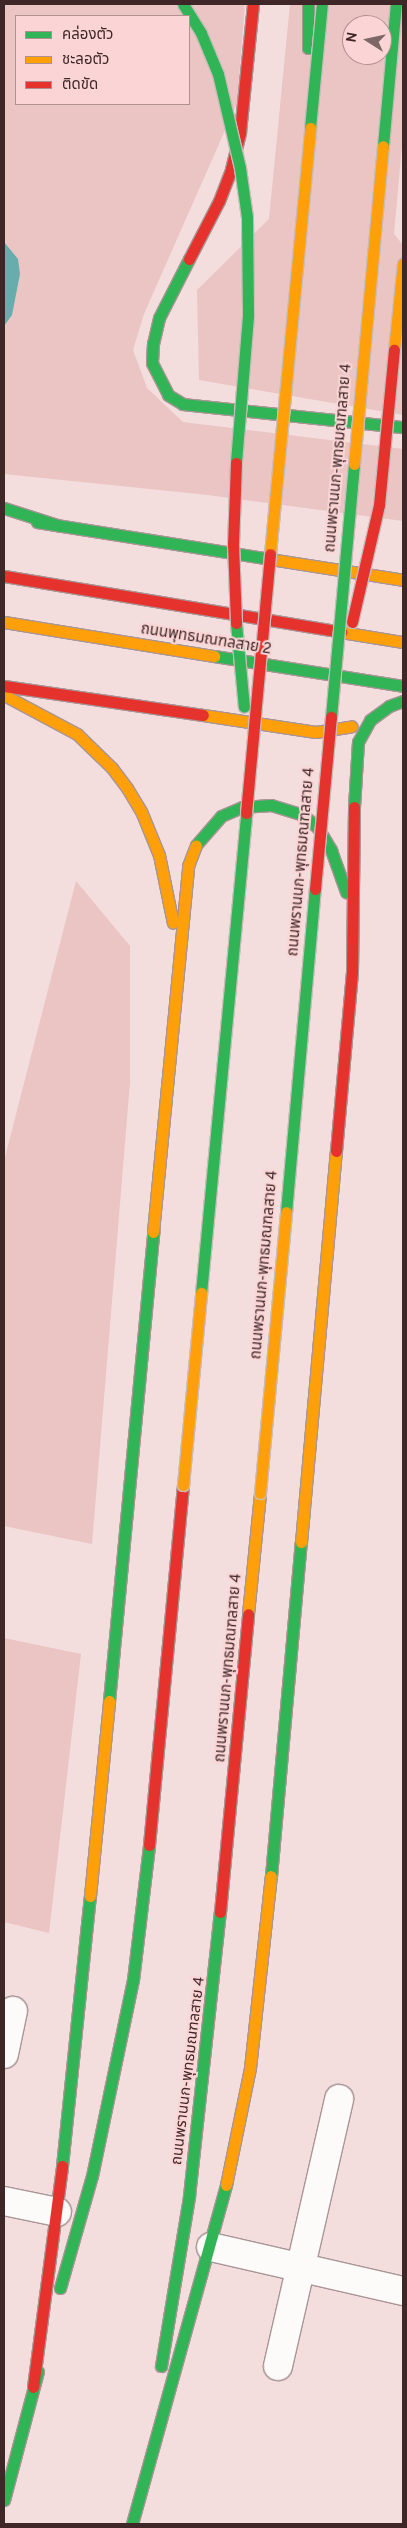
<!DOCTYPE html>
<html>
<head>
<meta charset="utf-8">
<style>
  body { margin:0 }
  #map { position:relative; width:407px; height:2528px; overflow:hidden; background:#f3dddd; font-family:Overpass,"Noto Sans Thai",sans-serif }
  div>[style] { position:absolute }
  .green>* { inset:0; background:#ebc4c4 }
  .water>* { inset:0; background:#68acae }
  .roads { filter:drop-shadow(1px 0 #a99596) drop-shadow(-1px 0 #a99596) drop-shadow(0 1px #a99596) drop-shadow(0 -1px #a99596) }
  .street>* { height:28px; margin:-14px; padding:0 14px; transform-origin:14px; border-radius:14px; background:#fdfafa }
  .fast>* { height:11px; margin:-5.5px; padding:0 5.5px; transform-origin:5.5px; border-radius:5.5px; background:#30b455 }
  .slow>* { height:11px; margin:-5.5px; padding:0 5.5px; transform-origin:5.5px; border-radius:5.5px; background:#ff9f0a }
  .jam>* { height:11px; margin:-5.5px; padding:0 5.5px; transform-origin:5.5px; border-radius:5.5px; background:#e5322d }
  .bridges { filter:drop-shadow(1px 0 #c9bcbc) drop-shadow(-1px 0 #c9bcbc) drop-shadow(0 1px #c9bcbc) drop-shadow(0 -1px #c9bcbc) }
  .fast-bridge>* { height:11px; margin:-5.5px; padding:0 5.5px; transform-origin:5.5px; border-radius:5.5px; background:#30b455 }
  .slow-bridge>* { height:11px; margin:-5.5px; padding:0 5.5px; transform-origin:5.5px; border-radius:5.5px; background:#ff9f0a }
  .jam-bridge>* { height:11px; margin:-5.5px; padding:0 5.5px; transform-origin:5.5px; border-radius:5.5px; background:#e5322d }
  span { translate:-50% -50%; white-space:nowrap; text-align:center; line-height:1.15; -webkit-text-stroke:4px #fbd5d5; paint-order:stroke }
  .street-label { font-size:15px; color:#3f2727 }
  .frame { position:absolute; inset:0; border:5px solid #3f2727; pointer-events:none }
  .legend { position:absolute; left:15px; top:15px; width:175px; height:90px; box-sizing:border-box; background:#fbd5d5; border:1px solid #b08f8f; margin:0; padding:6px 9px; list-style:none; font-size:15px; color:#3f2727 }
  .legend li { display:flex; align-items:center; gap:10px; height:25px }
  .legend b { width:25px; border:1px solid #b08f8f }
  .north { position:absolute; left:342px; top:15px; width:50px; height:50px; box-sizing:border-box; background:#fbd5d5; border:1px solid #b08f8f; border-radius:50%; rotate:280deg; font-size:14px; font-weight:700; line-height:20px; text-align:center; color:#3f2727 }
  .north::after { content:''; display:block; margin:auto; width:18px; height:22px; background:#7e6767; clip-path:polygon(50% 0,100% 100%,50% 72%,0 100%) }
</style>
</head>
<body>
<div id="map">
  <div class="green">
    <div style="clip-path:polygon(evenodd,4px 4px,245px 4px,237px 103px,144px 314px,133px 350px,147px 388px,183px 422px,403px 449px,403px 521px,208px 495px,4px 474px,4px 4px,16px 16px,189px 16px,189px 104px,16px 104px,16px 16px)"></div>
    <div style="clip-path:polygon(evenodd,290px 4px,403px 4px,403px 134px,394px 234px,403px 245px,403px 415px,199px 380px,197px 290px,269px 219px,290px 4px,352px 25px,382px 25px,382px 55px,352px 55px,352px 25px)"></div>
    <div style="clip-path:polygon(76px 881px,130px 946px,130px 1082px,92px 1544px,4px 1526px,4px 1161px)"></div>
    <div style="clip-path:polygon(4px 1638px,81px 1654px,49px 1933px,4px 1922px)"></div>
  </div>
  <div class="water">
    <div style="clip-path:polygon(4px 242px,18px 259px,20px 274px,12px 315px,4px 326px)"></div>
  </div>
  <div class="roads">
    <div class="street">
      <div style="left:4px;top:2054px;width:44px;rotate:-78.2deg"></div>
      <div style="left:4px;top:2201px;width:54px;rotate:11.7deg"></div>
      <div style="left:211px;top:2247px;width:197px;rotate:12.9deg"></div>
      <div style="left:278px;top:2366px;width:274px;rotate:-77.1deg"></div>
    </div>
    <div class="fast">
      <div style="left:308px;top:4px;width:44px;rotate:90deg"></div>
      <div style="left:189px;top:259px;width:66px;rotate:117deg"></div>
      <div style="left:159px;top:318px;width:26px;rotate:103deg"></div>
      <div style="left:153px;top:343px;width:20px;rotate:93deg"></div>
      <div style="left:152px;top:363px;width:36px;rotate:63deg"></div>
      <div style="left:168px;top:395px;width:17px;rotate:31deg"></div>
      <div style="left:183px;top:404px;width:221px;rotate:6deg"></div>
      <div style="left:4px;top:508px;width:59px;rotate:17.8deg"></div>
      <div style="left:37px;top:522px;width:242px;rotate:9deg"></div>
      <div style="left:214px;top:656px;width:191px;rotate:9deg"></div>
      <div style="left:354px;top:807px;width:65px;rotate:-86.5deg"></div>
      <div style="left:358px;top:742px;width:25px;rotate:-61deg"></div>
      <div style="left:370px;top:720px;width:24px;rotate:-36deg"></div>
      <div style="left:389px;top:706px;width:15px;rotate:-20deg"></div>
      <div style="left:196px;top:845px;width:38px;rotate:-49deg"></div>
      <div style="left:221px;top:816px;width:23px;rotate:-23deg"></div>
      <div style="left:242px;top:807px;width:29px;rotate:-4deg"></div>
      <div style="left:271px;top:805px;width:34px;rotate:17deg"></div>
      <div style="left:303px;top:815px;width:20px;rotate:41deg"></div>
      <div style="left:318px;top:828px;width:26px;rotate:59deg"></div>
      <div style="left:331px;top:850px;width:45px;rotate:70.3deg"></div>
      <div style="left:109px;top:1701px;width:471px;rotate:-84.6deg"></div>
      <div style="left:271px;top:1876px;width:335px;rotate:-84.9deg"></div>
      <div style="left:62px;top:2166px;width:271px;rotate:-84.1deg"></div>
      <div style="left:60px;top:2288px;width:116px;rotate:-74.1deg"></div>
      <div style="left:92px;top:2176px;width:200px;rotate:-78.2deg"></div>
      <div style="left:133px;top:1980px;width:136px;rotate:-83.2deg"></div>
      <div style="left:161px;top:2366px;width:172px;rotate:-80.6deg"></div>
      <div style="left:189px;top:2196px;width:286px;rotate:-83.8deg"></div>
      <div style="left:4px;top:2500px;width:133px;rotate:-75.2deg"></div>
      <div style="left:132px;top:2524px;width:352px;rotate:-74.5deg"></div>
    </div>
    <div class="slow">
      <div style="left:276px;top:560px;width:129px;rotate:8.9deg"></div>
      <div style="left:4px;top:622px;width:213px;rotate:9.2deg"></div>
      <div style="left:341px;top:632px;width:63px;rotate:9.2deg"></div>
      <div style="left:4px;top:695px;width:83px;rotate:28.1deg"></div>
      <div style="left:77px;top:734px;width:49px;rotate:44.2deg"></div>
      <div style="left:112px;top:768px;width:25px;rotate:53deg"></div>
      <div style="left:127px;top:788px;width:27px;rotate:59deg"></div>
      <div style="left:141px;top:811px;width:48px;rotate:67.8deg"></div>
      <div style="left:159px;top:855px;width:69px;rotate:78.4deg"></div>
      <div style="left:203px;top:715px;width:114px;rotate:8.6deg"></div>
      <div style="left:316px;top:732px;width:36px;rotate:-9deg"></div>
      <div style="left:153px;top:1232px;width:368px;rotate:-84.5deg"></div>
      <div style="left:188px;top:866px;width:22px;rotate:-69deg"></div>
      <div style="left:301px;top:1542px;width:393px;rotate:-84.9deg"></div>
      <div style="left:248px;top:1614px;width:122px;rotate:-84.3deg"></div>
      <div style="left:90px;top:1896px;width:196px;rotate:-84.4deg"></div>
      <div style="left:226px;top:2185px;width:119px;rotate:-78.4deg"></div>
      <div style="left:250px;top:2068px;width:193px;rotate:-83.8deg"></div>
    </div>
    <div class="jam">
      <div style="left:189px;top:259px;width:65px;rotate:-62.7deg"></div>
      <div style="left:219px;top:201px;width:34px;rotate:-69deg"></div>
      <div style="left:231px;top:169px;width:38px;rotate:-76deg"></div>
      <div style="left:240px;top:132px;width:129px;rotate:-84.2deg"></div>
      <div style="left:4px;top:576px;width:342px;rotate:9.4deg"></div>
      <div style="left:4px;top:686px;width:201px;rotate:8.3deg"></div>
      <div style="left:336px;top:1151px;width:180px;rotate:-84.9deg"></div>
      <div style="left:352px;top:972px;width:165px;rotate:-89.3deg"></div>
      <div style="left:149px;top:1845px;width:362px;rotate:-84.6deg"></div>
      <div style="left:220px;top:1912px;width:299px;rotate:-84.6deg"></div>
      <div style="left:33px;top:2387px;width:223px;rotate:-82.5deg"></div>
    </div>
  </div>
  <div class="bridges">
    <div class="fast-bridge">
      <div style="left:183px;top:4px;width:34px;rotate:58deg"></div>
      <div style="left:201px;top:33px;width:44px;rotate:67.5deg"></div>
      <div style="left:218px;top:74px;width:97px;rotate:76.8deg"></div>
      <div style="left:240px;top:168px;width:49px;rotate:81.9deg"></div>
      <div style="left:247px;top:217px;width:99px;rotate:89.4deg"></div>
      <div style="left:248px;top:316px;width:147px;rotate:94.7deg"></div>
      <div style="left:310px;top:128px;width:125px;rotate:-84.5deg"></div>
      <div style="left:383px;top:146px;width:143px;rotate:-84.8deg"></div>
      <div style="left:236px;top:623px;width:84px;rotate:84.6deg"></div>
      <div style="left:331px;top:717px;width:254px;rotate:-84.8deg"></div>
      <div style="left:286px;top:1212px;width:324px;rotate:-84.9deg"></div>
      <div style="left:201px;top:1293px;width:482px;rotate:-84.6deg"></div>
    </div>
    <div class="slow-bridge">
      <div style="left:394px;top:350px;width:87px;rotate:-84.1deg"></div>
      <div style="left:354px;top:464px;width:319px;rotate:-84.8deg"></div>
      <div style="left:270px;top:554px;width:428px;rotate:-84.6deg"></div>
      <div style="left:183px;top:1485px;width:193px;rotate:-84.6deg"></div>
      <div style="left:260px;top:1493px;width:282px;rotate:-84.7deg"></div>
    </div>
    <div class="jam-bridge">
      <div style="left:236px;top:463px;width:81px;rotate:92.1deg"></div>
      <div style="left:233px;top:544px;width:79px;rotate:87.8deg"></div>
      <div style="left:352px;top:622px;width:120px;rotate:-77deg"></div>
      <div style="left:379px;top:505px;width:156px;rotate:-84.5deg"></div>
      <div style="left:246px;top:813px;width:260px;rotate:-84.7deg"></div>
      <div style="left:315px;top:889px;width:173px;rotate:-84.7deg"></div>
    </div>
  </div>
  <div class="street-label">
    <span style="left:339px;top:458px;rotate:-85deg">ถนนพรานนก-พุทธมณฑลสาย 4</span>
    <span style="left:206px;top:640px;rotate:9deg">ถนนพุทธมณฑลสาย 2</span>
    <span style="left:302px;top:862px;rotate:-85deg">ถนนพรานนก-พุทธมณฑลสาย 4</span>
    <span style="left:265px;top:1265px;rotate:-85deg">ถนนพรานนก-พุทธมณฑลสาย 4</span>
    <span style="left:229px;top:1668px;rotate:-85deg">ถนนพรานนก-พุทธมณฑลสาย 4</span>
    <span style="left:189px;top:2071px;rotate:-83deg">ถนนพรานนก-พุทธมณฑลสาย 4</span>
  </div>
  <div class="frame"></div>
  <ul class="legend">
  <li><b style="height:6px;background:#30b455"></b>คล่องตัว</li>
  <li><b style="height:6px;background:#ff9f0a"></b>ชะลอตัว</li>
  <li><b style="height:6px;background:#e5322d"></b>ติดขัด</li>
  </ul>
  <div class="north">N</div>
</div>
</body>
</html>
